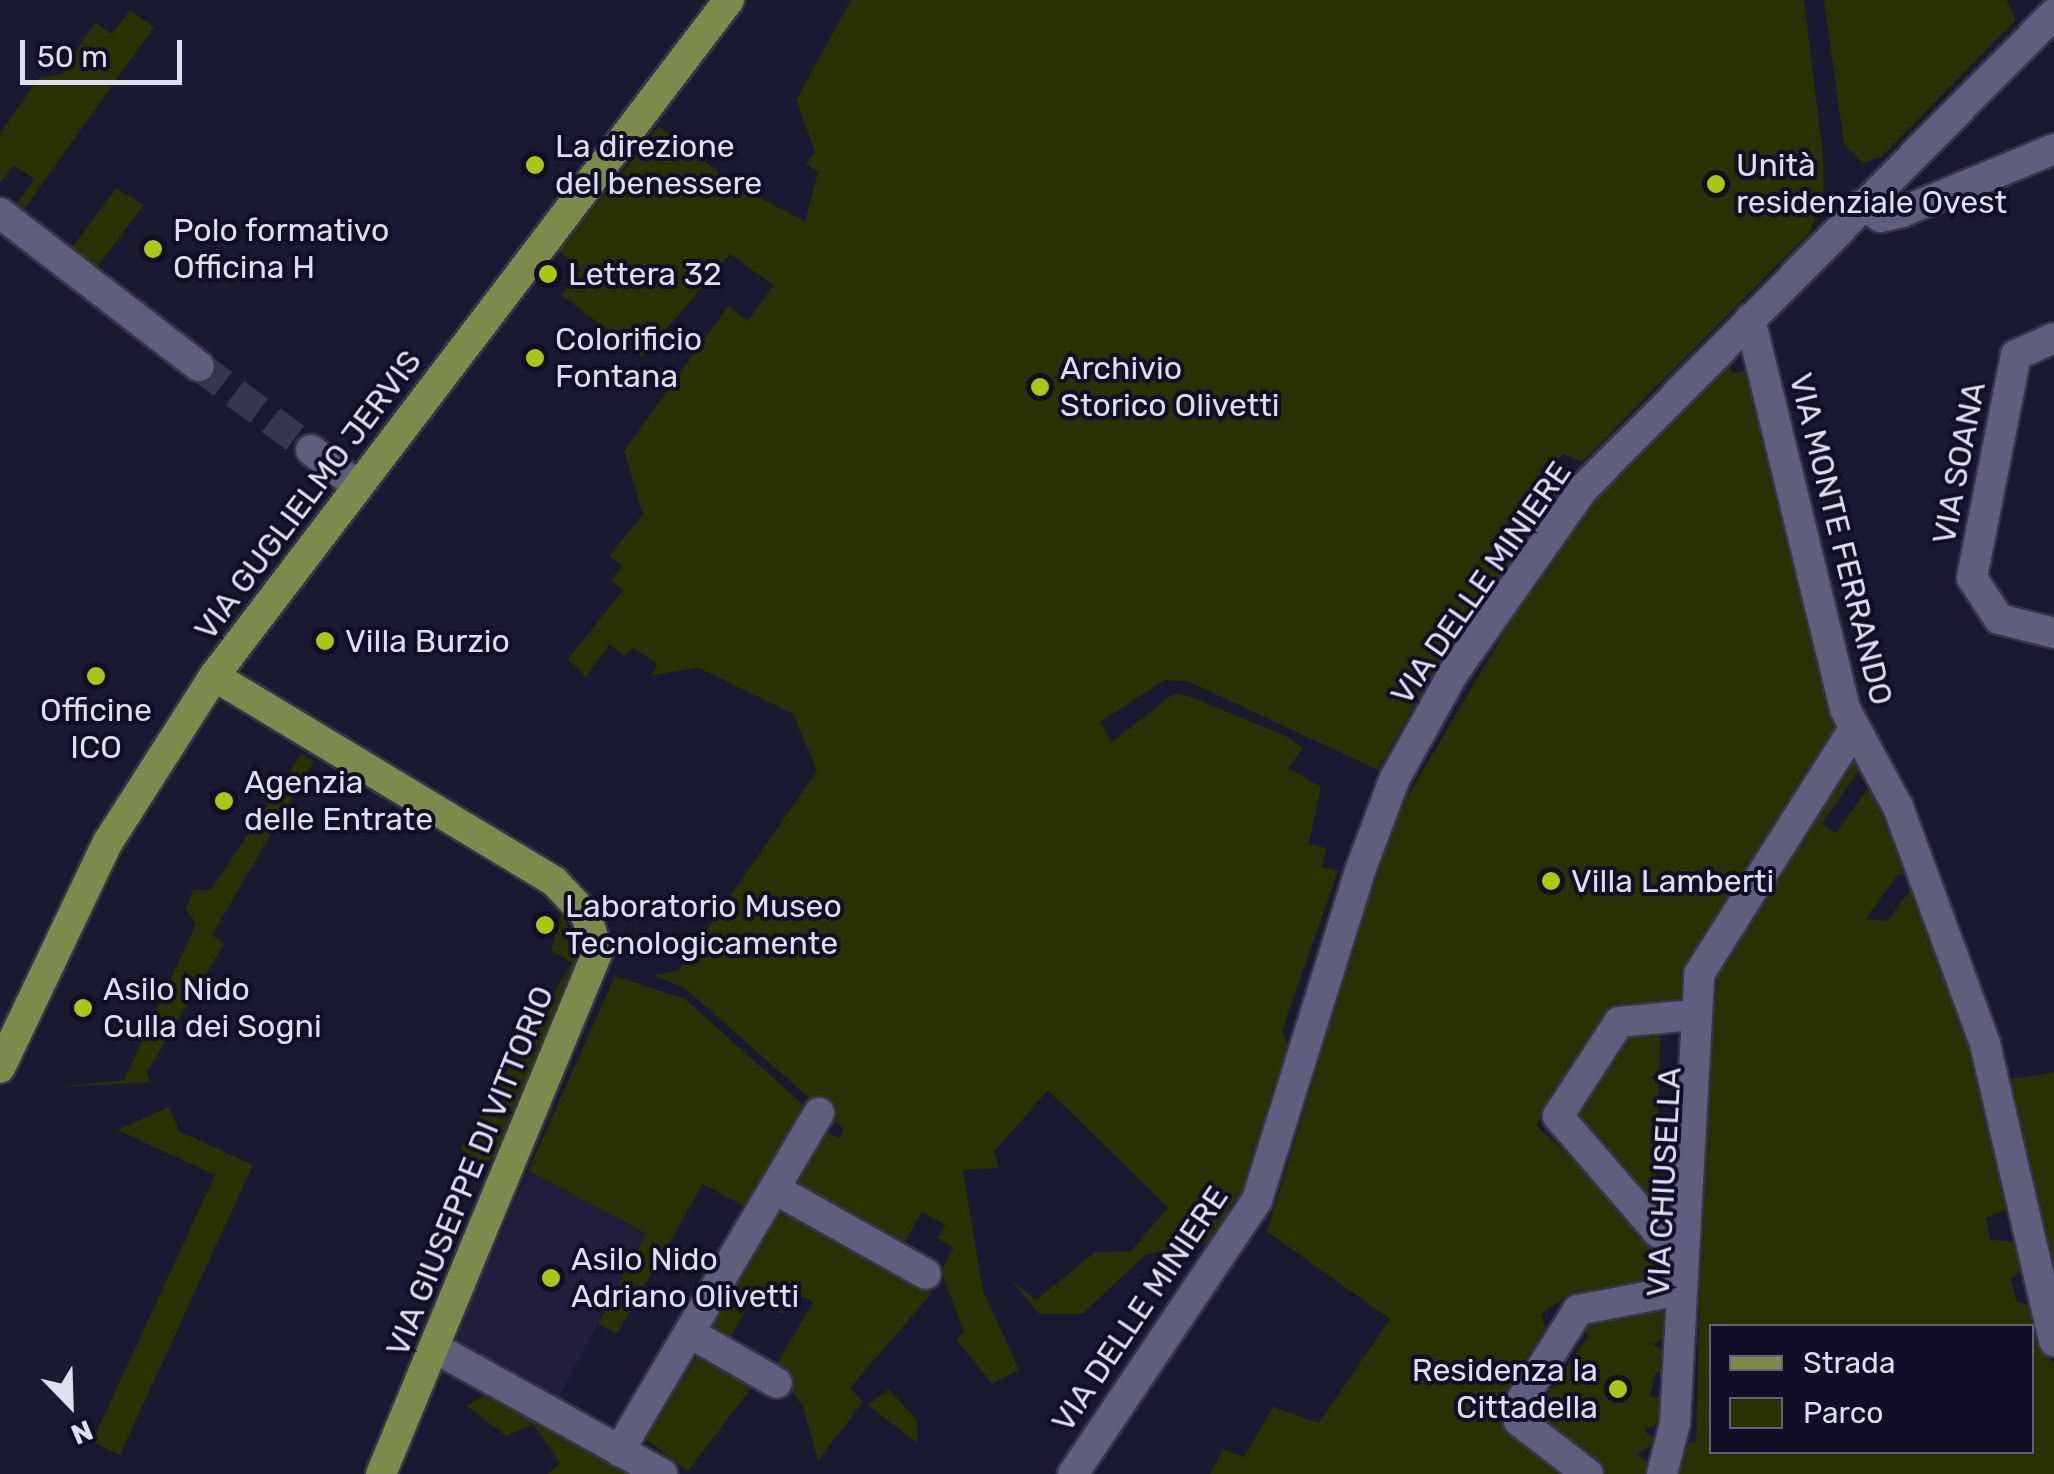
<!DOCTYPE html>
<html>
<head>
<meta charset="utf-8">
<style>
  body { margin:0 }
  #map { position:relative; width:2054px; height:1474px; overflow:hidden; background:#1b1831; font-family:Rubik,sans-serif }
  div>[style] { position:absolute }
  .built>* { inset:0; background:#221d3d }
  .green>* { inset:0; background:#293002 }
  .minor-tunnel>* { height:30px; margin-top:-15px; transform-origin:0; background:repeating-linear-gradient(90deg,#38364e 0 30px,transparent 0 45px) }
  .roads { filter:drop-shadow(2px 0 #373348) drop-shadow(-2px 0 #373348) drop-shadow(0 2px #373348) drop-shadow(0 -2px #373348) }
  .minor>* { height:30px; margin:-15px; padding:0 15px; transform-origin:15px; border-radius:15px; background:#605e7d }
  .major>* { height:30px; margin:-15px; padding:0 15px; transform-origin:15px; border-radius:15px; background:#7e8a4b }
  .dots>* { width:28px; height:28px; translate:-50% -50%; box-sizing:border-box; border:5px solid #120e27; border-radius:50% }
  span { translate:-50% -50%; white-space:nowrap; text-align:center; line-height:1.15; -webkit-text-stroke:8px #120e27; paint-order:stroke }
  .poi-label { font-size:32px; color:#dfdef0 }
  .left { translate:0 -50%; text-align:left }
  .right { translate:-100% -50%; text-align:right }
  .street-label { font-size:32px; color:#dfdef0 }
  .legend { position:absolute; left:1709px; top:1324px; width:325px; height:130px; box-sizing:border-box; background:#120e27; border:2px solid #646177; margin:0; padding:12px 18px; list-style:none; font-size:30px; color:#dfdef0 }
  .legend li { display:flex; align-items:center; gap:20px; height:50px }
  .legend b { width:50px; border:2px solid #646177 }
  .north { position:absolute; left:20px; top:1354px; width:100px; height:100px; -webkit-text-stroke:8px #120e27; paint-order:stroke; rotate:157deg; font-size:28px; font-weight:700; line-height:40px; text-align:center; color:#dfdef0 }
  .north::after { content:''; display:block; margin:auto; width:35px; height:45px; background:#dfdef0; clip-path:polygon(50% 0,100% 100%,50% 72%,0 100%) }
  .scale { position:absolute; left:20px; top:40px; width:162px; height:45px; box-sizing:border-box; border:5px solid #dfdef0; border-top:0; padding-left:12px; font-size:30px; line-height:35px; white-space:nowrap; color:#dfdef0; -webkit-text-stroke:8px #120e27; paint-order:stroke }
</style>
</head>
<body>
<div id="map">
  <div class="built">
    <div style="clip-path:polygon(528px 1171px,646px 1233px,558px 1399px,460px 1347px,455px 1335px)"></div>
  </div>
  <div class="green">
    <div style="clip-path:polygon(851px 0,1804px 0,1823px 155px,1824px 200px,1810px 232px,1582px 462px,1564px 454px,1548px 468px,1559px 495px,1445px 651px,1378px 770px,1187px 681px,1165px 680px,1100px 722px,1112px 742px,1173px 694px,1186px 695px,1286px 736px,1303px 748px,1288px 768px,1321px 787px,1309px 844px,1326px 848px,1322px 867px,1338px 871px,1282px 1031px,1288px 1044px,1246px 1185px,1206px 1244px,1145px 1255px,1082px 1314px,1039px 1314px,1011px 1280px,1036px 1300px,1095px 1252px,1131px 1251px,1168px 1208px,1048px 1090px,994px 1152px,999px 1168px,963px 1170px,983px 1290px,1019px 1370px,992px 1384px,956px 1339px,964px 1332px,941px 1271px,953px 1248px,937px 1238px,945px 1225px,922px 1212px,901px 1248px,794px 1188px,821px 1129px,839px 1138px,844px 1129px,686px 989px,653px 975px,678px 971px,817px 771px,793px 714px,699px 668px,652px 675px,657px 664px,633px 648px,624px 656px,609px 645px,586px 677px,568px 659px,623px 590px,611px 580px,622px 566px,609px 556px,643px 514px,624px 451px,728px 306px,748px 321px,773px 285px,730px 254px,643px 357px,561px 295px,582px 269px,559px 251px,659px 126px,738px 187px,805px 221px,818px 172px,806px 164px,815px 152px,796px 100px)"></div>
    <div style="clip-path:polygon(1824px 0,2007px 0,2016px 20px,1881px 157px,1863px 163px,1844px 144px)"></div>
    <div style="clip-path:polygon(130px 10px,154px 27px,18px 218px,12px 211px,34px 179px,14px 165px,0 183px,0 133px,39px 78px,61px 74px,95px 22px,112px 34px)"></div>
    <div style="clip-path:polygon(116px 188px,144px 205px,96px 269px,80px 265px,72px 248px)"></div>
    <div style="clip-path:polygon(1729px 360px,1732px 373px,1754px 369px,1844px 725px,1688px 960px,1682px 1001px,1609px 1020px,1536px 1125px,1673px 1253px,1671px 1283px,1572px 1293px,1541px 1314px,1546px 1329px,1516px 1374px,1517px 1396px,1577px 1474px,1210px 1474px,1223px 1449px,1244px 1457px,1273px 1407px,1319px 1423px,1390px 1319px,1267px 1232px,1392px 822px,1533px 584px,1599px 494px)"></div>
    <div style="clip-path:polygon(evenodd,1856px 746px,1864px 763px,1822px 824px,1836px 833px,1873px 781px,1915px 875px,1898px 874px,1866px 919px,1887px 921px,1914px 885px,1923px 891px,2015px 1206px,1986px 1218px,1990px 1240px,2022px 1242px,2025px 1267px,2011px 1279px,2017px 1302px,2033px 1306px,2039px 1343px,2054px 1364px,2054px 1474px,1672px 1474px,1677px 1443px,1696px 1442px,1704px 1114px,1719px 960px,1856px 746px,1712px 1326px,2032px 1326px,2032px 1452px,1712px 1452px,1712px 1326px)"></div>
    <div style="clip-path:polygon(301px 754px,314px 761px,212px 935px,224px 944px,147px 1072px,150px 1082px,48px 1088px,124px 1080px,196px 924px,186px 909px,193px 890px,211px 890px)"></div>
    <div style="clip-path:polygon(562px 911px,581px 962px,498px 1154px,484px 1163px,460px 1149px,572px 963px,551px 950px)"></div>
    <div style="clip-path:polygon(615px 976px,685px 999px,808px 1109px,749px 1209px,703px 1184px,617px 1334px,598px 1324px,646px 1233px,528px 1171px)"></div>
    <div style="clip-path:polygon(1661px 1022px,1654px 1217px,1643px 1188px,1566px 1114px,1583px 1109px,1623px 1024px,1651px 1038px)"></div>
    <div style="clip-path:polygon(2054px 1072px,2054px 1299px,2007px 1080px)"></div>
    <div style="clip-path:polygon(169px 1107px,179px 1131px,253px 1165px,120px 1455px,92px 1442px,215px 1175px,117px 1130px)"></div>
    <div style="clip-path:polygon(792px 1207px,932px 1293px,850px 1388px,863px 1402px,818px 1461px,803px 1406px,774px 1369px,813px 1302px,795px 1293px,783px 1314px,753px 1298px,727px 1343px,708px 1327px,775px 1213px)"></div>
    <div style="clip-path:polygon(1668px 1304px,1666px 1337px,1653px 1344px,1666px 1353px,1667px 1373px,1656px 1372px,1650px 1396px,1666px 1400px,1659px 1423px,1644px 1430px,1658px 1442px,1637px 1454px,1653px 1466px,1648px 1474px,1600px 1474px,1525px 1420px,1530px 1400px,1543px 1400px,1588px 1336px,1580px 1320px)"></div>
    <div style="clip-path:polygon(700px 1352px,756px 1382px,688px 1471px,644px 1438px)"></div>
    <div style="clip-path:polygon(889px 1389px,917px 1420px,917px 1443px,868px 1405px)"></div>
    <div style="clip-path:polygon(484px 1395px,624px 1470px,627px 1474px,548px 1474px,560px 1463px,533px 1424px,506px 1436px,467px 1406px)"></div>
  </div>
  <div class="minor-tunnel">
    <div style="left:199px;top:366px;width:140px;rotate:36.9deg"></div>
  </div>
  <div class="roads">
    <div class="minor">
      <div style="left:1862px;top:205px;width:22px;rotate:32deg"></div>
      <div style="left:1881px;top:217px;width:22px;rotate:-13deg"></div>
      <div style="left:1902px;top:212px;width:165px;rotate:-22.5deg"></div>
      <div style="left:0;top:213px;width:251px;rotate:37.6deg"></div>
      <div style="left:1750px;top:319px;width:401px;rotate:76.3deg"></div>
      <div style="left:1845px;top:709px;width:111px;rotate:61.6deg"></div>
      <div style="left:1898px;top:807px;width:252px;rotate:69.8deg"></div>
      <div style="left:1985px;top:1044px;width:305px;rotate:76.9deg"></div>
      <div style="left:2054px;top:338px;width:42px;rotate:155.9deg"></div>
      <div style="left:2016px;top:355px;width:227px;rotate:101.2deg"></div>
      <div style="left:1972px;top:578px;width:49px;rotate:56.6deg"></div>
      <div style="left:1999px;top:619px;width:57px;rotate:14.3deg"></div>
      <div style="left:311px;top:450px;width:59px;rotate:37.5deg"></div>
      <div style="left:775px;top:1189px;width:173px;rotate:29.4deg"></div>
      <div style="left:1683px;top:1246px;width:29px;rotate:-151deg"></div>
      <div style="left:1658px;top:1232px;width:153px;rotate:-130.8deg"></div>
      <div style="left:1558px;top:1116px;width:112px;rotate:-57deg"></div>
      <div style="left:1619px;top:1022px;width:74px;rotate:-5.4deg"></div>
      <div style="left:690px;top:1333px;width:100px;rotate:29.9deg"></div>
      <div style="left:435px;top:1348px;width:260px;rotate:29deg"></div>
      <div style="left:619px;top:1451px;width:393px;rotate:-59.4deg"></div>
      <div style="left:1073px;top:1474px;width:330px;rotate:-56.1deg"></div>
      <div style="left:1257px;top:1200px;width:345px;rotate:-72.6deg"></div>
      <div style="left:1360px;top:871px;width:99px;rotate:-69.4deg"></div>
      <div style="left:1395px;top:778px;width:121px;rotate:-60.9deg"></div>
      <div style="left:1454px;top:672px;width:224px;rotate:-54.8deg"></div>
      <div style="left:1583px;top:489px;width:669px;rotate:-45.24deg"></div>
      <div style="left:1588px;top:1474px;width:87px;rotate:-142.5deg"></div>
      <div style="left:1519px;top:1421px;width:12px;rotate:-104deg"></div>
      <div style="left:1516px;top:1409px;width:117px;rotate:-57.9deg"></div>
      <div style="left:1578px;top:1310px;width:105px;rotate:-11deg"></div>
      <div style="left:1662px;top:1474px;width:53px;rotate:-75.7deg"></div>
      <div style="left:1675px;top:1423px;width:450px;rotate:-86.9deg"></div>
      <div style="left:1699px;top:974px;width:289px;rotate:-57.7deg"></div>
    </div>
    <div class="major">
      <div style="left:214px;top:676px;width:397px;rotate:31.1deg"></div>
      <div style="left:554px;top:881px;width:47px;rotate:46.7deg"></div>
      <div style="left:586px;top:915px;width:38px;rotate:72deg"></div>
      <div style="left:598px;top:951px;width:566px;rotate:112.53deg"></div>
      <div style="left:0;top:1068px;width:250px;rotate:-64.5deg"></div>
      <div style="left:108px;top:842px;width:197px;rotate:-57.4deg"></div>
      <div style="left:214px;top:676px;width:850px;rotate:-52.7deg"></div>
    </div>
  </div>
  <div class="dots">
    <div style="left:535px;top:165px;background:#abc614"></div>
    <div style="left:1716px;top:184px;background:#abc614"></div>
    <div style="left:153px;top:249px;background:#abc614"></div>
    <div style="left:548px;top:274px;background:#abc614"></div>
    <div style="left:535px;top:358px;background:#abc614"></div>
    <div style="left:1040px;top:387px;background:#abc614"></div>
    <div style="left:325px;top:641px;background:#abc614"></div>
    <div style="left:96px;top:676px;background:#abc614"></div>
    <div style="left:224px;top:801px;background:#abc614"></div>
    <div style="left:1551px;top:881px;background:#abc614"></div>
    <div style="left:545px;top:925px;background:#abc614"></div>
    <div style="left:83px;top:1008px;background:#abc614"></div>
    <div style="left:551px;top:1278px;background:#abc614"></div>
    <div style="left:1618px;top:1389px;background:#abc614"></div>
  </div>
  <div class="poi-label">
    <span class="left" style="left:555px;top:165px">La direzione<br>del benessere</span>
    <span class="left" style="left:1736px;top:184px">Unità<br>residenziale Ovest</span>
    <span class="left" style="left:173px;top:249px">Polo formativo<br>Officina H</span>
    <span class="left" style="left:568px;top:274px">Lettera 32</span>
    <span class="left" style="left:555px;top:358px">Colorificio<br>Fontana</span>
    <span class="left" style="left:1060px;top:387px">Archivio<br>Storico Olivetti</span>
    <span class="left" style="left:345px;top:641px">Villa Burzio</span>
    <span style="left:96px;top:729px">Officine<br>ICO</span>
    <span class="left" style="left:244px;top:801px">Agenzia<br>delle Entrate</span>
    <span class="left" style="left:1571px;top:881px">Villa Lamberti</span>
    <span class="left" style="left:565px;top:925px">Laboratorio Museo<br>Tecnologicamente</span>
    <span class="left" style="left:103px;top:1008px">Asilo Nido<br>Culla dei Sogni</span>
    <span class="left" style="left:571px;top:1278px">Asilo Nido<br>Adriano Olivetti</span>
    <span class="right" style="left:1598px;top:1389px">Residenza la<br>Cittadella</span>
  </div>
  <div class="street-label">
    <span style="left:1959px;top:463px;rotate:-79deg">VIA SOANA</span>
    <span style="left:308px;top:495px;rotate:-53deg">VIA GUGLIELMO JERVIS</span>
    <span style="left:1841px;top:539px;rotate:76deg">VIA MONTE FERRANDO</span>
    <span style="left:1481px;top:583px;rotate:-55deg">VIA DELLE MINIERE</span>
    <span style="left:470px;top:1171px;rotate:-68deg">VIA GIUSEPPE DI VITTORIO</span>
    <span style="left:1664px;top:1182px;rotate:-87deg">VIA CHIUSELLA</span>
    <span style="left:1140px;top:1309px;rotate:-56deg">VIA DELLE MINIERE</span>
  </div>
  <ul class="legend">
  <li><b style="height:12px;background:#7e8a4b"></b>Strada</li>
  <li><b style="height:28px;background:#293002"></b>Parco</li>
  </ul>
  <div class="north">N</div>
  <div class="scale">50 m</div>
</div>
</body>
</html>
